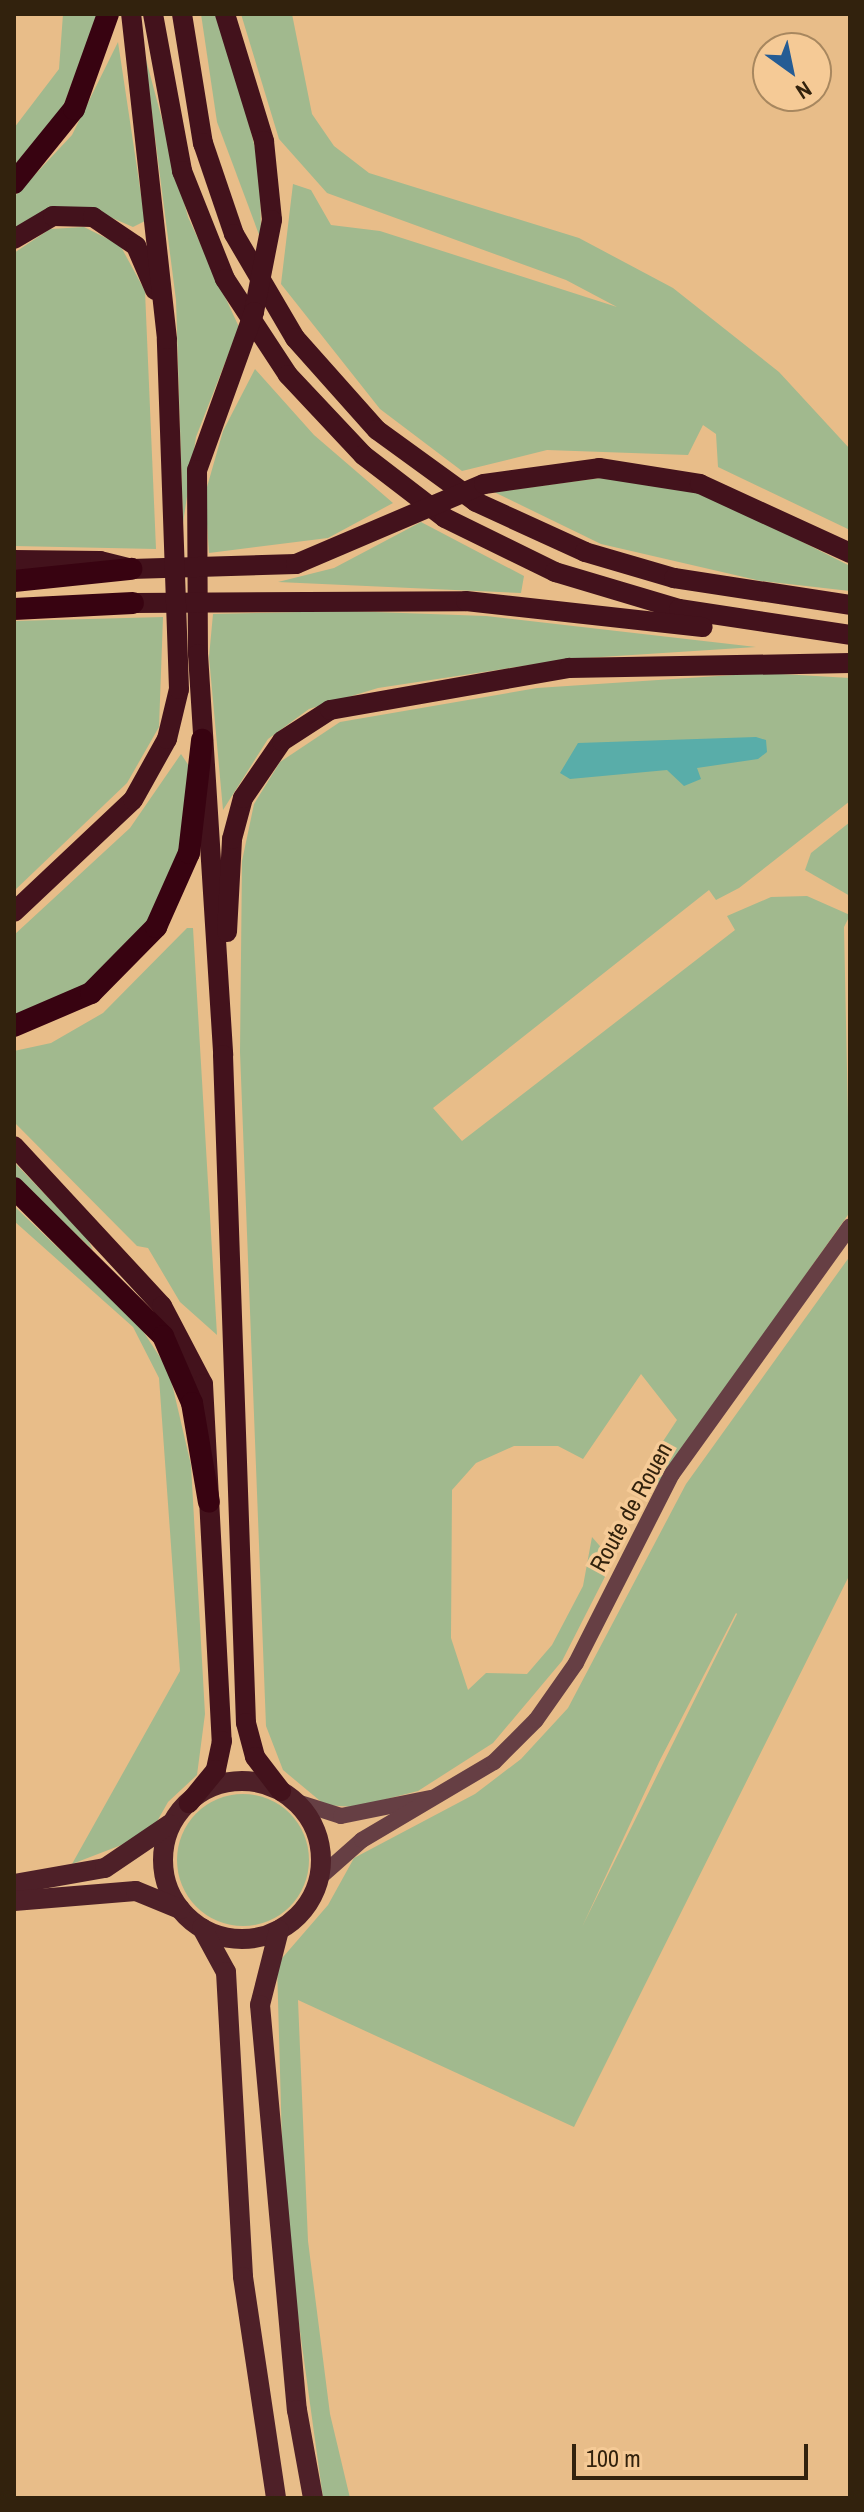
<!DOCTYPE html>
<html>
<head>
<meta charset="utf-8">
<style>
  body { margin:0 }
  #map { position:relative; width:864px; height:2512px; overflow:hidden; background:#e8bd89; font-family:"Archivo Narrow",sans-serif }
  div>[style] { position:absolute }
  .green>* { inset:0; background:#a1b98e }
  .round { border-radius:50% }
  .water>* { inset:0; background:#59ada9 }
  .secondary>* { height:16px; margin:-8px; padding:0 8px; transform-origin:8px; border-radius:8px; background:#663f44 }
  .primary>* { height:20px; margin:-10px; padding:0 10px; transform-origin:10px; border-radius:10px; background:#4e2028 }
  .primary>.ring { margin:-10px; padding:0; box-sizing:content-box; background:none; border:20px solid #4e2028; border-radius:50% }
  .trunk>* { height:20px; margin:-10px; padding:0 10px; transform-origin:10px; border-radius:10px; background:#43121c }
  .motorway>* { height:22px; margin:-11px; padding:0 11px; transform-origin:11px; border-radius:11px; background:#380311 }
  span { translate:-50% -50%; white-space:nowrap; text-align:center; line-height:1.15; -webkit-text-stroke:7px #f5ca96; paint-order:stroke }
  .street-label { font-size:24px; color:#32220d }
  .frame { position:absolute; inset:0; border:16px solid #32220d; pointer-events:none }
  .north { position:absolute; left:752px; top:32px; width:80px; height:80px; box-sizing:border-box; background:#f5ca96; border:2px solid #a7875f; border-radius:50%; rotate:147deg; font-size:22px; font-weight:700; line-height:32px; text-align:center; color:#32220d }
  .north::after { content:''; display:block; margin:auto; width:28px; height:36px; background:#255c94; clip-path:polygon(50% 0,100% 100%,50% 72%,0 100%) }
  .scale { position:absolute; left:572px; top:2444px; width:236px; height:36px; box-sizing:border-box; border:4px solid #32220d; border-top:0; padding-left:10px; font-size:24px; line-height:28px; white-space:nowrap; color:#32220d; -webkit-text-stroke:6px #f5ca96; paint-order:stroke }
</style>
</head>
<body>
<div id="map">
  <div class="green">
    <div style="clip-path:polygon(63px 14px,98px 14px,63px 107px,14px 166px,14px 128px,59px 69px)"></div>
    <div style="clip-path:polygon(201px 14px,216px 14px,245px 109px,260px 167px,261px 240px,217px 122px)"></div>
    <div style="clip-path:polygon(241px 14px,292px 14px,312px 114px,334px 146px,369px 173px,579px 238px,673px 288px,779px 372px,850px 449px,850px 530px,718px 467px,716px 434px,703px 425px,688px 455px,547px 450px,462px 471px,380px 409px,281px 284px,293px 184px,311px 190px,331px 225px,380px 231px,617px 307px,566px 280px,327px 193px,279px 139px)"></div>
    <div style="clip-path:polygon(118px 42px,145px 221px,133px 227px,89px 208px,14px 232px,14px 197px,72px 135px)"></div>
    <div style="clip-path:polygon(144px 52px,188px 217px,239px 327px,196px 437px,183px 523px,176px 300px)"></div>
    <div style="clip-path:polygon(84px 227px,120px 245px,145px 291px,156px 549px,14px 546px,14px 253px,50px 229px)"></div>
    <div style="clip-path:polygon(255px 369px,314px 435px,393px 503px,328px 538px,209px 553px,205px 494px,223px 431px)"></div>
    <div style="clip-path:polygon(608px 477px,682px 486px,741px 511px,850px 566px,850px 591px,761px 581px,601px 544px,494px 492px)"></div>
    <div style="clip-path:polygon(421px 522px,524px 576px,521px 593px,278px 582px,334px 568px)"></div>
    <div style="clip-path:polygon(347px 611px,486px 616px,756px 647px,570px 659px,378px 688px,309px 709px,268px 739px,223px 810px,209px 657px,213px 614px)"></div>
    <div style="clip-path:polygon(163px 617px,159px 727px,127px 783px,14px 891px,14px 621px)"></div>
    <div style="clip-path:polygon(764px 673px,850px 678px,850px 801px,739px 888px,716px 900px,709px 890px,433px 1108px,462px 1141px,735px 930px,727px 916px,771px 897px,807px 896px,850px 915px,844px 927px,850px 1212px,652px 1492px,631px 1490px,677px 1420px,641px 1374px,583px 1459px,558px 1446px,514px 1446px,476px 1463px,452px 1490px,451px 1638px,468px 1690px,486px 1673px,527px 1674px,552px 1645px,583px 1586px,592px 1537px,613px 1561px,562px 1661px,493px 1743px,418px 1791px,355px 1807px,325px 1805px,283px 1770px,266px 1726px,240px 1052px,242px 861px,254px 804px,280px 762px,340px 722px,537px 688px)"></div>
    <div style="clip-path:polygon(181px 754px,189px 766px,181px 853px,159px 911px,85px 988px,14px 1021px,14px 935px,130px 828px)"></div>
    <div style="clip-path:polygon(850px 822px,850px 896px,805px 870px,811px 853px)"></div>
    <div style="clip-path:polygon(187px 928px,193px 928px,217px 1335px,180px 1302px,148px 1248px,137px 1246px,14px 1122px,14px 1051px,51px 1043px,103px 1013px)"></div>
    <div style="clip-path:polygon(14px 1162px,87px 1238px,93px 1250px,14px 1177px)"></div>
    <div style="clip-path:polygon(14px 1206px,139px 1325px,169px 1371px,191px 1465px,205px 1714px,197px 1775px,168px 1802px,150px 1834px,72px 1864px,180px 1671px,159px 1378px,133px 1327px,14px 1221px)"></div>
    <div style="clip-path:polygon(evenodd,850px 1256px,850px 1574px,574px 2127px,298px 2000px,308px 2241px,330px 2414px,350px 2498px,323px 2498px,284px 2215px,277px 1964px,328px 1905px,354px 1858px,475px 1794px,521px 1759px,568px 1708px,686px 1484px,850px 1256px,736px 1613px,737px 1614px,582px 1927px,659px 1762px,736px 1613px)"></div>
    <div class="round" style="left:177px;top:1794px;width:132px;height:132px"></div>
  </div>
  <div class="water">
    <div style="clip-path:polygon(756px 737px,766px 740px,767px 752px,758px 759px,697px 768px,701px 779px,684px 786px,667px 770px,570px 779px,560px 773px,578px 743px)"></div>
  </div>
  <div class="secondary">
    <div style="left:294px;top:1801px;width:49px;rotate:17.7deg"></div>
    <div style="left:341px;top:1816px;width:91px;rotate:-11.4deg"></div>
    <div style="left:319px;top:1878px;width:57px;rotate:-41.5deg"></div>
    <div style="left:362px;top:1840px;width:153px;rotate:-30.6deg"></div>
    <div style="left:494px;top:1762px;width:59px;rotate:-45deg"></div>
    <div style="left:536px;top:1720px;width:70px;rotate:-54.9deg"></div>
    <div style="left:576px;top:1663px;width:212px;rotate:-63.1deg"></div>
    <div style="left:672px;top:1474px;width:305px;rotate:-54.3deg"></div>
  </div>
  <div class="primary">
    <div class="ring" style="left:163px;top:1781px;width:138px;height:138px"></div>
    <div style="left:14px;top:1884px;width:92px;rotate:-10deg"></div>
    <div style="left:105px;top:1868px;width:78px;rotate:-34.1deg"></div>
    <div style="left:14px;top:1901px;width:122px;rotate:-4.7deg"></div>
    <div style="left:136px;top:1891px;width:48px;rotate:22.2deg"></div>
    <div style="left:202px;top:1928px;width:50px;rotate:61.4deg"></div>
    <div style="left:226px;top:1972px;width:305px;rotate:86.8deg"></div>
    <div style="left:243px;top:2277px;width:223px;rotate:81.5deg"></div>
    <div style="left:279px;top:1930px;width:77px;rotate:104.2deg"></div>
    <div style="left:260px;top:2005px;width:407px;rotate:84.8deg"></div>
    <div style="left:297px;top:2410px;width:89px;rotate:79.7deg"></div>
  </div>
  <div class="trunk">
    <div style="left:153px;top:14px;width:160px;rotate:79.5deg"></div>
    <div style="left:182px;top:171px;width:116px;rotate:68.3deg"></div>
    <div style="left:225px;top:279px;width:115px;rotate:56.7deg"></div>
    <div style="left:288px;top:375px;width:110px;rotate:46.8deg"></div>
    <div style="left:363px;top:455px;width:103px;rotate:37.5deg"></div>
    <div style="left:445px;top:518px;width:123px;rotate:26.1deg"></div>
    <div style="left:555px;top:572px;width:129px;rotate:16.6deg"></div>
    <div style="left:679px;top:609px;width:173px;rotate:8.6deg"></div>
    <div style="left:182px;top:14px;width:131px;rotate:80.8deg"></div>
    <div style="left:203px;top:143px;width:96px;rotate:71.2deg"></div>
    <div style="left:234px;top:234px;width:121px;rotate:59.6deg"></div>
    <div style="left:295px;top:338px;width:123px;rotate:48.3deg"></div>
    <div style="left:377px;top:430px;width:122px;rotate:36deg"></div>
    <div style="left:476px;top:502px;width:120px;rotate:24.6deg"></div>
    <div style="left:585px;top:552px;width:93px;rotate:16.3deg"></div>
    <div style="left:674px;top:578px;width:178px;rotate:8.7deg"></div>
    <div style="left:225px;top:14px;width:133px;rotate:72.9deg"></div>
    <div style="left:264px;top:141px;width:79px;rotate:84.2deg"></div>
    <div style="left:272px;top:220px;width:94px;rotate:101.1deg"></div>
    <div style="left:254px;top:312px;width:168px;rotate:109.8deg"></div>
    <div style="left:197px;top:470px;width:184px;rotate:89.7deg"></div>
    <div style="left:198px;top:654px;width:402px;rotate:86.4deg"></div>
    <div style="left:223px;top:1055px;width:668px;rotate:88.03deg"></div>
    <div style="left:246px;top:1723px;width:35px;rotate:75deg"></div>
    <div style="left:255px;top:1757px;width:43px;rotate:52.6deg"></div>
    <div style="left:14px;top:239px;width:45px;rotate:-30.5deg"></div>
    <div style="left:53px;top:216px;width:40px;rotate:1.4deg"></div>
    <div style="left:93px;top:217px;width:52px;rotate:34deg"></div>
    <div style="left:136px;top:246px;width:48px;rotate:66.6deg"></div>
    <div style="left:14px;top:560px;width:86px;rotate:0.7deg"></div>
    <div style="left:100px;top:561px;width:32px;rotate:14deg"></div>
    <div style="left:131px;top:569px;width:165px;rotate:-1.7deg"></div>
    <div style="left:296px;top:564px;width:204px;rotate:-23.1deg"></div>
    <div style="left:484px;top:484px;width:116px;rotate:-7.9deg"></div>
    <div style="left:599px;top:468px;width:102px;rotate:9deg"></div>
    <div style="left:700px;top:484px;width:165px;rotate:24.7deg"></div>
    <div style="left:133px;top:603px;width:333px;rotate:-0.3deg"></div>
    <div style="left:466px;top:601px;width:238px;rotate:6.3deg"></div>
    <div style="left:14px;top:912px;width:163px;rotate:-43.3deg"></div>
    <div style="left:133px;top:800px;width:70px;rotate:-60.9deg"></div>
    <div style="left:167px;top:739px;width:51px;rotate:-76.5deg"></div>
    <div style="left:179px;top:689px;width:350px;rotate:-92deg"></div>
    <div style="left:167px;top:339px;width:327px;rotate:-96.3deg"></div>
    <div style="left:227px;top:932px;width:93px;rotate:-86.9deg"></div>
    <div style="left:232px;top:839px;width:42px;rotate:-75deg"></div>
    <div style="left:243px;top:798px;width:69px;rotate:-55.6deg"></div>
    <div style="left:282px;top:741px;width:57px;rotate:-32.9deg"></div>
    <div style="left:330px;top:710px;width:243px;rotate:-10deg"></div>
    <div style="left:569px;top:668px;width:281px;rotate:-1deg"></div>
    <div style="left:14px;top:1146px;width:218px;rotate:47.2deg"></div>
    <div style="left:162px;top:1306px;width:88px;rotate:62.3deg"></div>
    <div style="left:203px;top:1384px;width:358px;rotate:87deg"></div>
    <div style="left:222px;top:1741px;width:30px;rotate:102deg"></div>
    <div style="left:216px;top:1770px;width:43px;rotate:129.3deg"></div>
  </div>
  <div class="motorway">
    <div style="left:14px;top:183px;width:95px;rotate:-51deg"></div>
    <div style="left:74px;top:109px;width:101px;rotate:-70.3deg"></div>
    <div style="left:14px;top:581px;width:118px;rotate:-5.9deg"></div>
    <div style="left:14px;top:609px;width:119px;rotate:-2.9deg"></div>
    <div style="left:14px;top:1026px;width:84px;rotate:-23.2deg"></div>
    <div style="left:91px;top:993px;width:93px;rotate:-45.4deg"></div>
    <div style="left:156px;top:927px;width:81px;rotate:-66deg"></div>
    <div style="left:189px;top:853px;width:114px;rotate:-83.4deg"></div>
    <div style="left:14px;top:1188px;width:210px;rotate:44.8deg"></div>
    <div style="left:163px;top:1336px;width:73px;rotate:66.6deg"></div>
    <div style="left:192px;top:1403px;width:100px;rotate:80.3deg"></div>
  </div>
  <div class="street-label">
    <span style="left:631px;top:1507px;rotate:-61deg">Route de Rouen</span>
  </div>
  <div class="frame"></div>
  <div class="north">N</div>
  <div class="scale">100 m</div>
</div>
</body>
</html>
